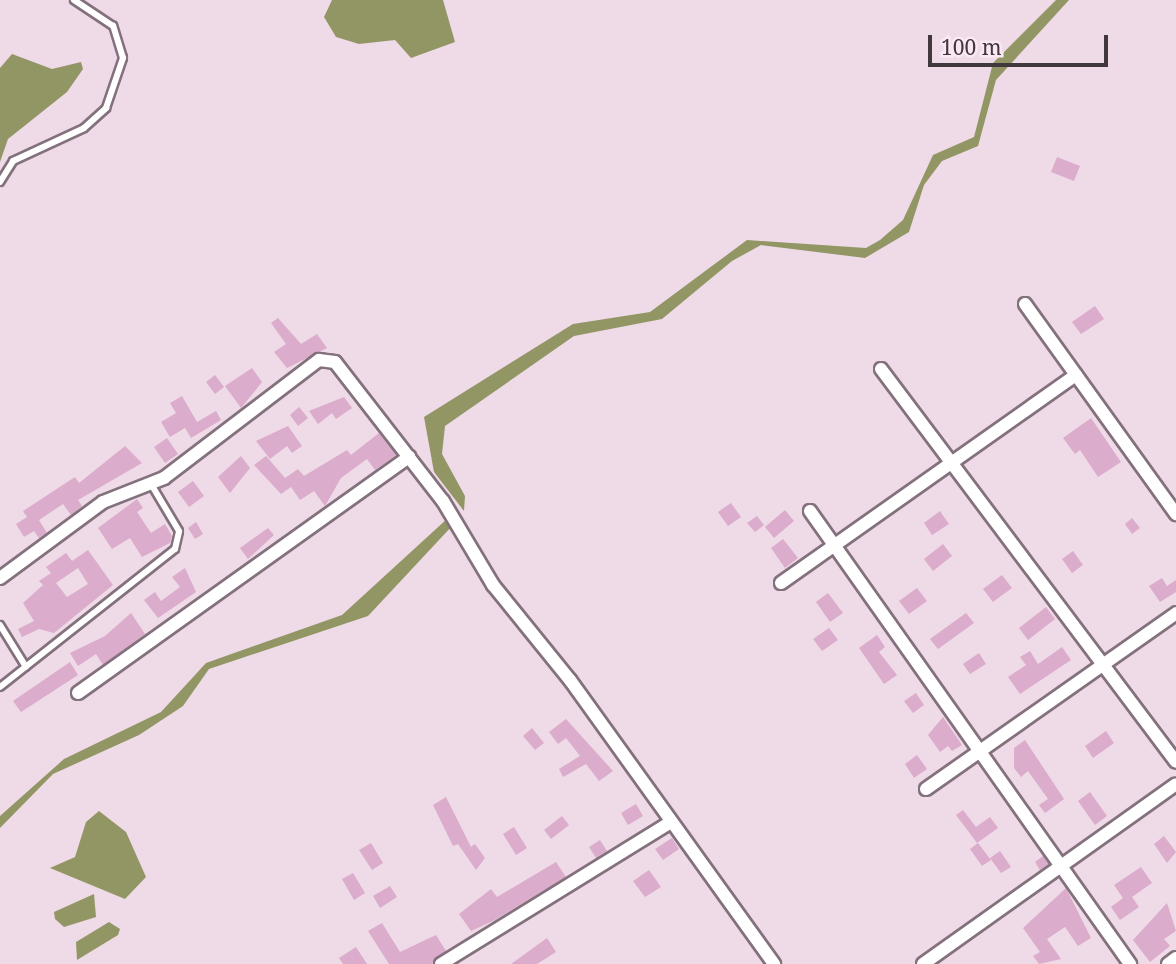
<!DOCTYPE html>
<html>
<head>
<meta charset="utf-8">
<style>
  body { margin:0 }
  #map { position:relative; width:1176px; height:964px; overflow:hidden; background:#efdae7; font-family:"Noto Serif",serif }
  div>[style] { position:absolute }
  .water>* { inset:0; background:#929665 }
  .building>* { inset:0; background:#dbaccb }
  .roads { filter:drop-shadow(2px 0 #83717d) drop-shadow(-2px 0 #83717d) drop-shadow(0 2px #83717d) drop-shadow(0 -2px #83717d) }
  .lane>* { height:6px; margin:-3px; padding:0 3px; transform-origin:3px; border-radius:3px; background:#fff }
  .street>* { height:12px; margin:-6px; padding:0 6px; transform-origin:6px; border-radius:6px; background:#fff }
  span { translate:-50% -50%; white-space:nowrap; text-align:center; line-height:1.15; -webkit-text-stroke:5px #fce7f5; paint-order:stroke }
  .scale { position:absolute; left:928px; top:35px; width:180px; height:32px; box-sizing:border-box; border:4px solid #40383d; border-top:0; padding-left:9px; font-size:21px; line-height:24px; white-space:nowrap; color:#40383d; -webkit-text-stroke:5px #fce7f5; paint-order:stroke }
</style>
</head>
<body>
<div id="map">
  <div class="water">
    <div style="clip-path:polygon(332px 0,443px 0,455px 42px,411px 58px,395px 40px,359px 44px,336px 37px,324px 17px)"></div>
    <div style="clip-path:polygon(1056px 0,1069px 0,996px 80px,978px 146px,942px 161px,924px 185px,909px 232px,865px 258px,761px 245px,732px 261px,662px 319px,574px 336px,445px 426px,442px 454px,465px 496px,464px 511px,434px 472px,424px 417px,573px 324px,650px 312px,747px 240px,866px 248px,880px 240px,903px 220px,933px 155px,974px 137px,993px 63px)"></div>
    <div style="clip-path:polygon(12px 54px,52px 69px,81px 62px,83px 69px,67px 92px,8px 139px,0 162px,0 68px)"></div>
    <div style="clip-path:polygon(448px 518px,453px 525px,368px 616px,209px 669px,183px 706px,139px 735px,53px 774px,0 828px,0 816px,64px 759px,161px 712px,206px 663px,342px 615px)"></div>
    <div style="clip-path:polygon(99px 811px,126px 832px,146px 877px,125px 899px,50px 868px,75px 857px,86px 822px)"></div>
    <div style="clip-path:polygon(94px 894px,96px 917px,64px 927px,55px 919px,54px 912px)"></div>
    <div style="clip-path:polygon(109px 922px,120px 929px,118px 935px,77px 960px,76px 942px)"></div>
  </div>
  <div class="building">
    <div style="clip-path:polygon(1057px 157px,1080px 166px,1074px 181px,1051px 172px)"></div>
    <div style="clip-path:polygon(1095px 306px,1104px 319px,1081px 334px,1072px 322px)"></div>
    <div style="clip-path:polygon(278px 318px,301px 344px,317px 334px,327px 348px,287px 368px,274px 352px,286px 344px,271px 323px)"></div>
    <div style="clip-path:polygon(252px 368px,262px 382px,241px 408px,225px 386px)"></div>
    <div style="clip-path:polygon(215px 375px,224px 387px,215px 394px,206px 382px)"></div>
    <div style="clip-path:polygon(182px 396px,197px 422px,216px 411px,221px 420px,191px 438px,185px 428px,170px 437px,161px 422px,176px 413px,170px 403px)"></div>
    <div style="clip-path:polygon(344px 397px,352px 408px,336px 419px,332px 413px,318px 424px,309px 411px)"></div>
    <div style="clip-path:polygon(299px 407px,308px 418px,298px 426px,290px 415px)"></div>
    <div style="clip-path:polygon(1091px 418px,1121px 462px,1098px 477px,1080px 450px,1075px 454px,1063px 438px)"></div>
    <div style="clip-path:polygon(288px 426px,302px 446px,292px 453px,287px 446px,270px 459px,256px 441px)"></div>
    <div style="clip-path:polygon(379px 433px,396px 455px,375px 470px,367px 459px,341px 478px,325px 506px,314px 491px,300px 500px,291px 487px,281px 494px,254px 465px,266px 456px,285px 478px,298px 469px,304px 476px,347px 450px,351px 455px)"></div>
    <div style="clip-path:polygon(167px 438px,178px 454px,165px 463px,154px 447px)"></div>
    <div style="clip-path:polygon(125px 446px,142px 463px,78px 500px,82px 506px,71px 515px,63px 504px,39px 520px,47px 533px,39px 538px,34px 531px,24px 537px,16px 524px,27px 517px,23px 511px,75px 477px,79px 483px)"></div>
    <div style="clip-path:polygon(241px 456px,250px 468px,230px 493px,218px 477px)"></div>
    <div style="clip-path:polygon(193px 481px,204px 496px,189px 507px,178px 492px)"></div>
    <div style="clip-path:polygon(137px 499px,143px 508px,137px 512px,151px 533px,165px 524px,172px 536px,170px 543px,142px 557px,130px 538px,112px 549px,98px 528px)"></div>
    <div style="clip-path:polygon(731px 503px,741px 517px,728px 526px,718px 512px)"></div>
    <div style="clip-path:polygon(785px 510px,794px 521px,774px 538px,765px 527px)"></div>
    <div style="clip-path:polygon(940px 511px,949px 524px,932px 535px,924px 523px)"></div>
    <div style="clip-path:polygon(757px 516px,764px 525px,755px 532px,747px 523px)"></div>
    <div style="clip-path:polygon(1132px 518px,1140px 528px,1132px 534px,1125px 524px)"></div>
    <div style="clip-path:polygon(196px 522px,203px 534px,195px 539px,188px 528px)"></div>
    <div style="clip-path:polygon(268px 528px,274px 535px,248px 559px,240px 548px)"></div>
    <div style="clip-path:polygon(783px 539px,798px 558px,785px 568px,771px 548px)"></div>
    <div style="clip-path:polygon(943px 544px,952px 556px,933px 571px,924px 559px)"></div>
    <div style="clip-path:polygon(evenodd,88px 550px,113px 585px,54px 633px,39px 629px,22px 637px,18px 629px,34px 621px,23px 603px,43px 585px,39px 581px,51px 573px,46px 567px,66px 553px,72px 561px,88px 550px,78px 568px,88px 584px,67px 597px,56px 583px,78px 568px)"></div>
    <div style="clip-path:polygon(1073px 551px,1083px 565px,1072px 573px,1062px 559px)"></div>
    <div style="clip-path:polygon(185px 568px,196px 592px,158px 618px,144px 600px,155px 592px,161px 601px,180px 587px,172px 577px)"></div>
    <div style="clip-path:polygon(1002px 575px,1012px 588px,993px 602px,983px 589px)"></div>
    <div style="clip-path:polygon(1162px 578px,1167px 586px,1176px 580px,1176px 592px,1160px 602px,1149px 586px)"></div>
    <div style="clip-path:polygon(917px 588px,927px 601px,909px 614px,899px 601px)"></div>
    <div style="clip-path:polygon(828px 593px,843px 613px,830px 622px,816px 602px)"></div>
    <div style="clip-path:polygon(1046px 607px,1055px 619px,1028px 640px,1019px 628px)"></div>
    <div style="clip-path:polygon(131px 613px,145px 634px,103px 665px,96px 654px,78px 666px,70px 653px,105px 636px)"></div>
    <div style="clip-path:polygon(966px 613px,974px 623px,938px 649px,930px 639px)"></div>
    <div style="clip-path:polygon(829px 628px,838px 640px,822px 651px,813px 639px)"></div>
    <div style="clip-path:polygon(877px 635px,885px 647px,879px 652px,897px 675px,884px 684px,859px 648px)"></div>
    <div style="clip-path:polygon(1062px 647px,1071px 660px,1020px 694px,1008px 677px,1026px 665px,1020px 657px,1030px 651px,1038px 664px)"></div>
    <div style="clip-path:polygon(979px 653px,986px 664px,970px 674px,963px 664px)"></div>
    <div style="clip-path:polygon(70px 662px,78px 675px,21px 712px,13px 701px)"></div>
    <div style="clip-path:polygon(916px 693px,924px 705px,913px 713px,904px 701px)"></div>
    <div style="clip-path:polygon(943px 717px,962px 745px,952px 751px,948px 746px,940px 752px,928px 735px)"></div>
    <div style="clip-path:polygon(566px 719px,613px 771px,599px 781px,586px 764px,563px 777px,559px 769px,580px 756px,566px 738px,558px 744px,549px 732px)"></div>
    <div style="clip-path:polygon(532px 728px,544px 743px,535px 750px,523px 736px)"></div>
    <div style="clip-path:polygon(1106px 731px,1114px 743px,1093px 758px,1085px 746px)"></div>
    <div style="clip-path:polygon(1025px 740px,1064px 799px,1045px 813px,1039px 805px,1048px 799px,1028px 771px,1021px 777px,1014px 768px,1014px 748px)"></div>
    <div style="clip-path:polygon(917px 755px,927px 769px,914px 778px,905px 764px)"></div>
    <div style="clip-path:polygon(1090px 792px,1107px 816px,1095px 825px,1078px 801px)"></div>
    <div style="clip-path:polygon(446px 797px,471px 847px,475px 844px,485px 858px,476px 870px,458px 844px,453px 846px,433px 805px)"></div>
    <div style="clip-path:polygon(636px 804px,643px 816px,628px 825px,621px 813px)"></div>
    <div style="clip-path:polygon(963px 810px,976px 827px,990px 817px,998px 828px,977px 843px,956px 815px)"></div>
    <div style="clip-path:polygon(562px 816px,569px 825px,551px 839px,544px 830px)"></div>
    <div style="clip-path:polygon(514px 827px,527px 848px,516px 855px,503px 834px)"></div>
    <div style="clip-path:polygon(1164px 836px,1176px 852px,1167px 863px,1154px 844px)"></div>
    <div style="clip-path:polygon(672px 838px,679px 849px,663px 860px,655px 849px)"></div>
    <div style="clip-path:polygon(600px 840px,607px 851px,596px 858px,589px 847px)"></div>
    <div style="clip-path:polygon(371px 843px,383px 863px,372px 870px,359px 850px)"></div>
    <div style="clip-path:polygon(978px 843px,991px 860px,982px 866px,970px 849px)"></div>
    <div style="clip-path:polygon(1000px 851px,1011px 867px,1001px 873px,990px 858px)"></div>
    <div style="clip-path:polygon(1043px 856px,1049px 864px,1040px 870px,1035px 862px)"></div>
    <div style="clip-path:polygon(556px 862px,566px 877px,493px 921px,471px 931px,459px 914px,491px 889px,497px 897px)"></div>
    <div style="clip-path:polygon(1141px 867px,1152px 883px,1132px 897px,1139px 907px,1120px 920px,1111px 907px,1123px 898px,1114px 885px)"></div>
    <div style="clip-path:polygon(649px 870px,661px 887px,645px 897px,633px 881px)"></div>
    <div style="clip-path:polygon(353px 873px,365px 893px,354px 900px,342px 879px)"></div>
    <div style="clip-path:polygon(390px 886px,397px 897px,380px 908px,373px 896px)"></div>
    <div style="clip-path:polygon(1066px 888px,1091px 938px,1078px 946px,1065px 927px,1047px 939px,1061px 959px,1039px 964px,1033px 956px,1040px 952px,1023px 928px)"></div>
    <div style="clip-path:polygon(1167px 903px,1176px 931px,1164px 939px,1170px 946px,1150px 962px,1133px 940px)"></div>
    <div style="clip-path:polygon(382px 923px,400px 952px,436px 935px,446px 951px,432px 964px,389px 964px,368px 931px)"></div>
    <div style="clip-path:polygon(547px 938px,556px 952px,537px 964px,511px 964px)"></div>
    <div style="clip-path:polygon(356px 947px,367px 964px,343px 964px,339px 958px)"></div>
  </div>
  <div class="roads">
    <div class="lane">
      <div style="left:0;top:182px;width:25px;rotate:-58deg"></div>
      <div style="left:13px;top:161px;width:78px;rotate:-24.9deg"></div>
      <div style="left:84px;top:128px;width:30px;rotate:-42deg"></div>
      <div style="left:106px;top:108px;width:53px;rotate:-71.2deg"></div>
      <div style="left:123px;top:58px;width:34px;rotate:-107deg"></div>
      <div style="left:113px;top:26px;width:47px;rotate:-146.3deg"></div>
      <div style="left:0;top:625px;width:49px;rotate:58.2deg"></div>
      <div style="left:0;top:687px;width:223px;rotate:-38.3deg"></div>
      <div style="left:175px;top:549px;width:18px;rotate:-77deg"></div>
      <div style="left:179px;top:531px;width:55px;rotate:-120.8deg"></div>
    </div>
    <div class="street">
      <div style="left:1025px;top:304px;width:259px;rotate:54.3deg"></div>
      <div style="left:881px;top:369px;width:491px;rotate:53.1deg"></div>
      <div style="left:810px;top:511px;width:555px;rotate:54.76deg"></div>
      <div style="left:0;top:578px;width:128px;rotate:-36.4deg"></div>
      <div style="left:103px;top:502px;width:66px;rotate:-21.5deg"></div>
      <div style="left:164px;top:478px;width:195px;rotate:-37.3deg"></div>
      <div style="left:319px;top:360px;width:16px;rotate:7deg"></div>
      <div style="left:335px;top:362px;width:176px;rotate:52.2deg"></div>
      <div style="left:443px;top:501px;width:98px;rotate:59.2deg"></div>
      <div style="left:493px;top:585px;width:122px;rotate:51deg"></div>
      <div style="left:570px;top:680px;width:350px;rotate:54.3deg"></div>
      <div style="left:781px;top:583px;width:361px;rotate:-35.2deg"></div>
      <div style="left:78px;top:693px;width:407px;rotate:-35.5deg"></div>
      <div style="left:926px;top:789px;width:306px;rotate:-35.1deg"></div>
      <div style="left:441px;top:964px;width:270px;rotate:-31.7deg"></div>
      <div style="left:923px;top:964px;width:310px;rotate:-35.4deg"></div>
      <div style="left:1168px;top:964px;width:10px;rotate:-37deg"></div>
    </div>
  </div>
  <div class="scale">100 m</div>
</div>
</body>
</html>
